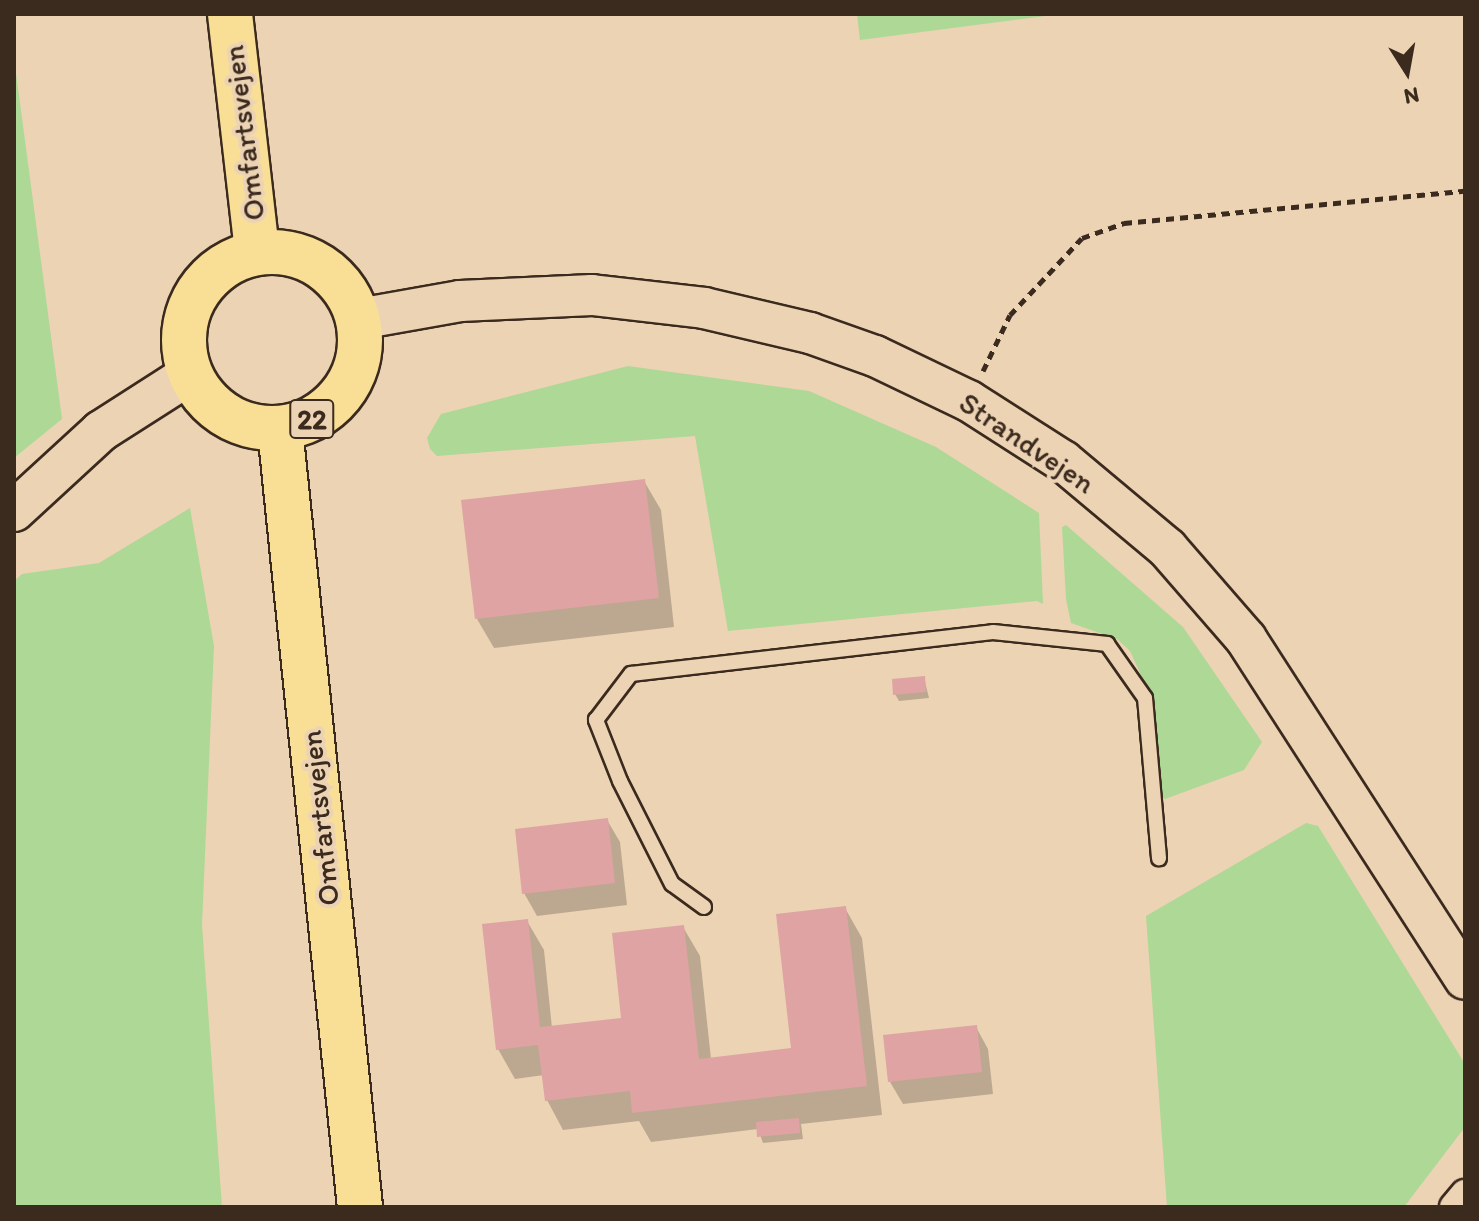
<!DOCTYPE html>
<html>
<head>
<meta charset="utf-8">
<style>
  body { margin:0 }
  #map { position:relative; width:1479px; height:1221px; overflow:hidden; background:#ecd3b4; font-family:Itim,sans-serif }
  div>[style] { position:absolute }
  .green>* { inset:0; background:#aed896 }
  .shadow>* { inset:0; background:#0003 }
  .building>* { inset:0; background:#dea3a2 }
  .path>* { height:5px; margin-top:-2.5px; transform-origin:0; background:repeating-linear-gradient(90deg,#3b2a1e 0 8px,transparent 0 14px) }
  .roads { filter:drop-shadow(2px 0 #3b2a1e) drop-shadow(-2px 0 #3b2a1e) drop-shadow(0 2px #3b2a1e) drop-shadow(0 -2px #3b2a1e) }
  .lane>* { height:14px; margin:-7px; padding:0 7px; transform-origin:7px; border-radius:7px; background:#ecd3b4 }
  .street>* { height:28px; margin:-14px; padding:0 14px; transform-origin:14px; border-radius:14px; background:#ecd3b4 }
  .secondary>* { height:40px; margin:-20px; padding:0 20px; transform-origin:20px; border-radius:20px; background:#ecd3b4 }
  .primary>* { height:44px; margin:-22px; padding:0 22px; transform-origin:22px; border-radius:22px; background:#f9df96 }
  .primary>.ring { margin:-22px; padding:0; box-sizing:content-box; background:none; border:44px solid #f9df96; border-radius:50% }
  span { translate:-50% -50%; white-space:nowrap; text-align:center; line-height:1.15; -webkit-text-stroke:8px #ecd3b4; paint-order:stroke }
  .shield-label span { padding:2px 6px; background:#ecd3b4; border:2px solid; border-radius:6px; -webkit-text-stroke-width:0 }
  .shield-label { font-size:28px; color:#3b2a1e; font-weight:700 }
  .street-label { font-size:30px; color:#3b2a1e }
  .frame { position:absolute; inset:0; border:16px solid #3b2a1e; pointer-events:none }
  .north { position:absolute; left:1367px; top:32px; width:80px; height:80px; -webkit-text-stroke:6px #ecd3b4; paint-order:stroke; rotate:169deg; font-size:22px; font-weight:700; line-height:32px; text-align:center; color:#3b2a1e }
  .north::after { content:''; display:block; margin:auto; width:28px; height:36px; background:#3b2a1e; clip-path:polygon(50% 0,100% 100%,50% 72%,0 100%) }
</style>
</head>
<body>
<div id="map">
  <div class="green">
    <div style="clip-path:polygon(857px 14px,1061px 14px,860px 40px)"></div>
    <div style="clip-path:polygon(14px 58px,62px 419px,14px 458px)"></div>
    <div style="clip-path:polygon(628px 366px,809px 391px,936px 447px,1039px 513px,1043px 604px,1037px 601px,728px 631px,695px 436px,437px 456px,430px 449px,427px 438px,441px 414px)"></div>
    <div style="clip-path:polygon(190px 508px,214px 646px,202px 925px,222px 1207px,14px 1207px,14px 581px,22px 574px,99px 563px)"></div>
    <div style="clip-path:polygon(1066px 525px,1183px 627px,1262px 742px,1244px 770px,1165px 799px,1157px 796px,1146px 686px,1130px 651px,1117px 639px,1071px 623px,1066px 599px,1062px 527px)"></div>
    <div style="clip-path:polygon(1306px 823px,1318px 826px,1465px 1064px,1465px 1127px,1404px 1207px,1167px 1207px,1146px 916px)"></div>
  </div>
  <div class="shadow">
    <div style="clip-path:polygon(644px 481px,661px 510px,674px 627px,494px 648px,477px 619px)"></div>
    <div style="clip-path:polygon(924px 678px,929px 698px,899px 701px,895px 694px)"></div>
    <div style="clip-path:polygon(607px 820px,620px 842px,627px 905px,537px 916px,524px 893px)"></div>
    <div style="clip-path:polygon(845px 908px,862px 938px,882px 1115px,801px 1124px,803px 1139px,763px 1143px,758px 1129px,651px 1142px,639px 1121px,563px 1130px,547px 1100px,544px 1075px,515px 1079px,498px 1049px,527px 921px,544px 950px,552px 1028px,624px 1020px,683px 927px,700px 956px,711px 1059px,794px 1050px)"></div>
    <div style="clip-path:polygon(976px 1027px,988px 1049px,993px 1094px,903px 1104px,890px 1082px)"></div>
  </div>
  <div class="building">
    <div style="clip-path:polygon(645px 479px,659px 598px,475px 619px,461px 500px)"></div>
    <div style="clip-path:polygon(925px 676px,926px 692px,893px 695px,892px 679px)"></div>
    <div style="clip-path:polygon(608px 818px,615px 883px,522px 894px,515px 829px)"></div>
    <div style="clip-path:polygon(846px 906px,867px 1086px,632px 1113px,630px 1091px,545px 1101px,538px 1045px,496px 1050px,482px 924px,528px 919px,540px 1027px,621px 1018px,612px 933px,684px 925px,699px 1059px,791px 1048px,776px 914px)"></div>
    <div style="clip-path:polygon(977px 1025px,982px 1072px,888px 1082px,883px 1035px)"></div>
    <div style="clip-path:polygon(799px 1118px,800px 1133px,757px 1137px,756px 1122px)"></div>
  </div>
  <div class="path">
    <div style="left:983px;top:371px;width:62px;rotate:-64.3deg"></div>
    <div style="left:1010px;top:315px;width:105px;rotate:-46.9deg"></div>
    <div style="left:1082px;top:238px;width:45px;rotate:-19.7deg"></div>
    <div style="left:1124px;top:223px;width:342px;rotate:-5.4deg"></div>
  </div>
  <div class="roads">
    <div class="lane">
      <div style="left:704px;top:907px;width:39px;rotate:-144deg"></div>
      <div style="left:672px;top:884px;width:115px;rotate:-116.8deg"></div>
      <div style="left:620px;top:781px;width:66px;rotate:-111.5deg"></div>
      <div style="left:596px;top:720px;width:58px;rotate:-52.7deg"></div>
      <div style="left:631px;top:674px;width:364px;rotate:-6.6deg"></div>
      <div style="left:993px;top:632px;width:115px;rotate:6deg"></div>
      <div style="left:1107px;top:644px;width:66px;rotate:54.9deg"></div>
      <div style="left:1145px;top:698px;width:161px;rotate:85deg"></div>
    </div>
    <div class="street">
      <div style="left:1454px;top:1207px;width:17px;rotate:-50deg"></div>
    </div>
    <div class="secondary">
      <div style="left:359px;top:319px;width:103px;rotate:-10.1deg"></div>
      <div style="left:460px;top:301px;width:132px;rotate:-2.6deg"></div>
      <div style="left:592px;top:295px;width:113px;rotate:6.6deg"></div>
      <div style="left:704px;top:308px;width:109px;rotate:13.3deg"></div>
      <div style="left:810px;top:333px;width:69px;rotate:19.5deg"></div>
      <div style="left:875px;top:356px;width:104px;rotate:25.6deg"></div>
      <div style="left:969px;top:401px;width:112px;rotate:32.6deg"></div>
      <div style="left:1063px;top:461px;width:136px;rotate:39.9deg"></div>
      <div style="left:1167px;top:548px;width:121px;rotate:49deg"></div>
      <div style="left:1246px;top:639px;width:404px;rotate:57.2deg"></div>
      <div style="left:14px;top:511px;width:118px;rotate:-42.6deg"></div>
      <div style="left:101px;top:431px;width:106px;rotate:-32.6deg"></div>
    </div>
    <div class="primary">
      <div style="left:230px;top:14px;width:240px;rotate:83.5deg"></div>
      <div class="ring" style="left:184px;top:252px;width:132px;height:132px"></div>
      <div style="left:280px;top:429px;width:782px;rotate:84.13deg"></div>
    </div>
  </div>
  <div class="shield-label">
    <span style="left:312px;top:419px">22</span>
  </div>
  <div class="street-label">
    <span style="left:244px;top:133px;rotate:-97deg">Omfartsvejen</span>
    <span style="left:1027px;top:443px;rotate:34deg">Strandvejen</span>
    <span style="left:320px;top:818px;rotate:-96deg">Omfartsvejen</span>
  </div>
  <div class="frame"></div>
  <div class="north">N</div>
</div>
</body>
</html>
